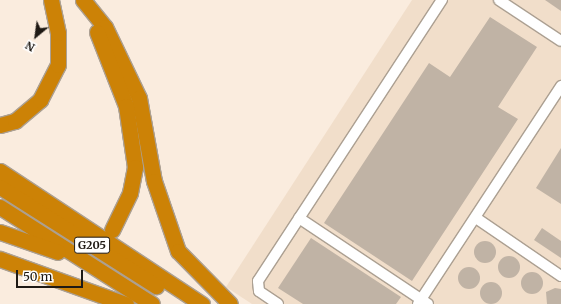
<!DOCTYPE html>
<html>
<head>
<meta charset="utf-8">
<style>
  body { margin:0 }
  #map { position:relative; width:561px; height:304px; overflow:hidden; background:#faecde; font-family:Merriweather,serif }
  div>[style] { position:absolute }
  .built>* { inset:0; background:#f1deca }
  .building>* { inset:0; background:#c0b3a5 }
  .round { border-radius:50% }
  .roads { filter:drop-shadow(1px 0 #aca092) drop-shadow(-1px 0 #aca092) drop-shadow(0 1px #aca092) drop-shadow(0 -1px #aca092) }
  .minor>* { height:10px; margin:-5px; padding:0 5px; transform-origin:5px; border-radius:5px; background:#fff }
  .highway>* { height:15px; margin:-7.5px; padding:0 7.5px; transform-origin:7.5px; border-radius:7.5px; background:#cc8206 }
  span { translate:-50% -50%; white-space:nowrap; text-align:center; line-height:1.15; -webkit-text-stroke:4px #fff; paint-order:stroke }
  .shield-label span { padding:1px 3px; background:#fff; border:1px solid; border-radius:3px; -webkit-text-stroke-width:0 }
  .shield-label { font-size:11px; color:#1e1914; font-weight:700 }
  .north { position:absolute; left:16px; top:16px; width:40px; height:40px; -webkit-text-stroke:3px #fff; paint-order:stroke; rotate:209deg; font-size:11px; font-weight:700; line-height:16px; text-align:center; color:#1e1914 }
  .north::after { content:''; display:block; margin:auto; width:14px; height:18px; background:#1e1914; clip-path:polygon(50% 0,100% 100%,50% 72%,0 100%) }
  .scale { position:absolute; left:16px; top:270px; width:67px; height:18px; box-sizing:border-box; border:2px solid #1e1914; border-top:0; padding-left:5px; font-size:12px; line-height:14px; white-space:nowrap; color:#1e1914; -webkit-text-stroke:3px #fff; paint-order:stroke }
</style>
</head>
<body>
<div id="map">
  <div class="built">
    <div style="clip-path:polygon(412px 0,561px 0,561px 304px,252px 304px,226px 287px)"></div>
  </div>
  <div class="building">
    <div style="clip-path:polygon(545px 0,561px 0,561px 11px)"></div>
    <div style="clip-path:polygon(490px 17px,537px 47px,498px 107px,518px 119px,412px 281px,324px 223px,429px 63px,450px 77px)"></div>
    <div style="clip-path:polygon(561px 148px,561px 204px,536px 188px)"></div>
    <div style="clip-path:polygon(542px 228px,561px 241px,561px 258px,534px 240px)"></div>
    <div style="clip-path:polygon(311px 238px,401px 297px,396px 304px,303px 304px,278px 288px)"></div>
    <div class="round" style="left:474px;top:241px;width:22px;height:22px"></div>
    <div class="round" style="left:498px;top:256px;width:22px;height:22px"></div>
    <div class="round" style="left:458px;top:267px;width:22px;height:22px"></div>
    <div class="round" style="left:521px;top:272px;width:22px;height:22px"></div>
    <div class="round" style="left:480px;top:282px;width:22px;height:22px"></div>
    <div style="clip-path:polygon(555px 288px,561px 289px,561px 304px,547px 304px,546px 292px)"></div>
  </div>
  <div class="roads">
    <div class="minor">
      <div style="left:499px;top:0;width:74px;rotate:33.5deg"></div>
      <div style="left:299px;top:218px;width:155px;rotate:33.7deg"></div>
      <div style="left:476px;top:218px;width:103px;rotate:34.3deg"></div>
      <div style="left:278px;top:304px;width:23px;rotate:-146deg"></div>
      <div style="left:259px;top:291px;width:10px;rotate:-96deg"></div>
      <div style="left:258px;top:281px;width:336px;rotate:-56.8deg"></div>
      <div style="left:418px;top:304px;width:261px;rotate:-56.7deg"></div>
    </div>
    <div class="highway">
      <div style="left:83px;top:0;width:35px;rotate:51deg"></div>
      <div style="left:105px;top:27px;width:79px;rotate:64.4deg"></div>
      <div style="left:139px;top:98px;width:84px;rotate:79.8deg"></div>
      <div style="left:154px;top:181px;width:74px;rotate:71.1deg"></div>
      <div style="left:178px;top:251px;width:74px;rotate:45.5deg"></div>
      <div style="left:97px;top:32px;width:79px;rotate:68.6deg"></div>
      <div style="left:126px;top:106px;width:62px;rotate:81.6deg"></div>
      <div style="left:135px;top:167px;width:26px;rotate:101deg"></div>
      <div style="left:130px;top:193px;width:41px;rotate:115.9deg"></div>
      <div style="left:0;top:125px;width:16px;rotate:-15deg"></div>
      <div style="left:15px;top:121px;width:33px;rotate:-40deg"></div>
      <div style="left:40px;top:100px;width:39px;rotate:-63deg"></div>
      <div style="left:58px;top:65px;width:32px;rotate:-90deg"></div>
      <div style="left:58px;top:33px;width:34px;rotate:-102deg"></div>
      <div style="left:0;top:171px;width:242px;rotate:33.4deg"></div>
      <div style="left:0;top:187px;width:185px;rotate:32.4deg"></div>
      <div style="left:0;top:207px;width:180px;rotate:32.5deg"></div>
      <div style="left:0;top:232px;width:61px;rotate:19deg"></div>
      <div style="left:0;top:259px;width:134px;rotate:19.7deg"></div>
    </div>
  </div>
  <div class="shield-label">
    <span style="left:92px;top:245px">G205</span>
  </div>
  <div class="north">N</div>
  <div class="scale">50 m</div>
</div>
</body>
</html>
